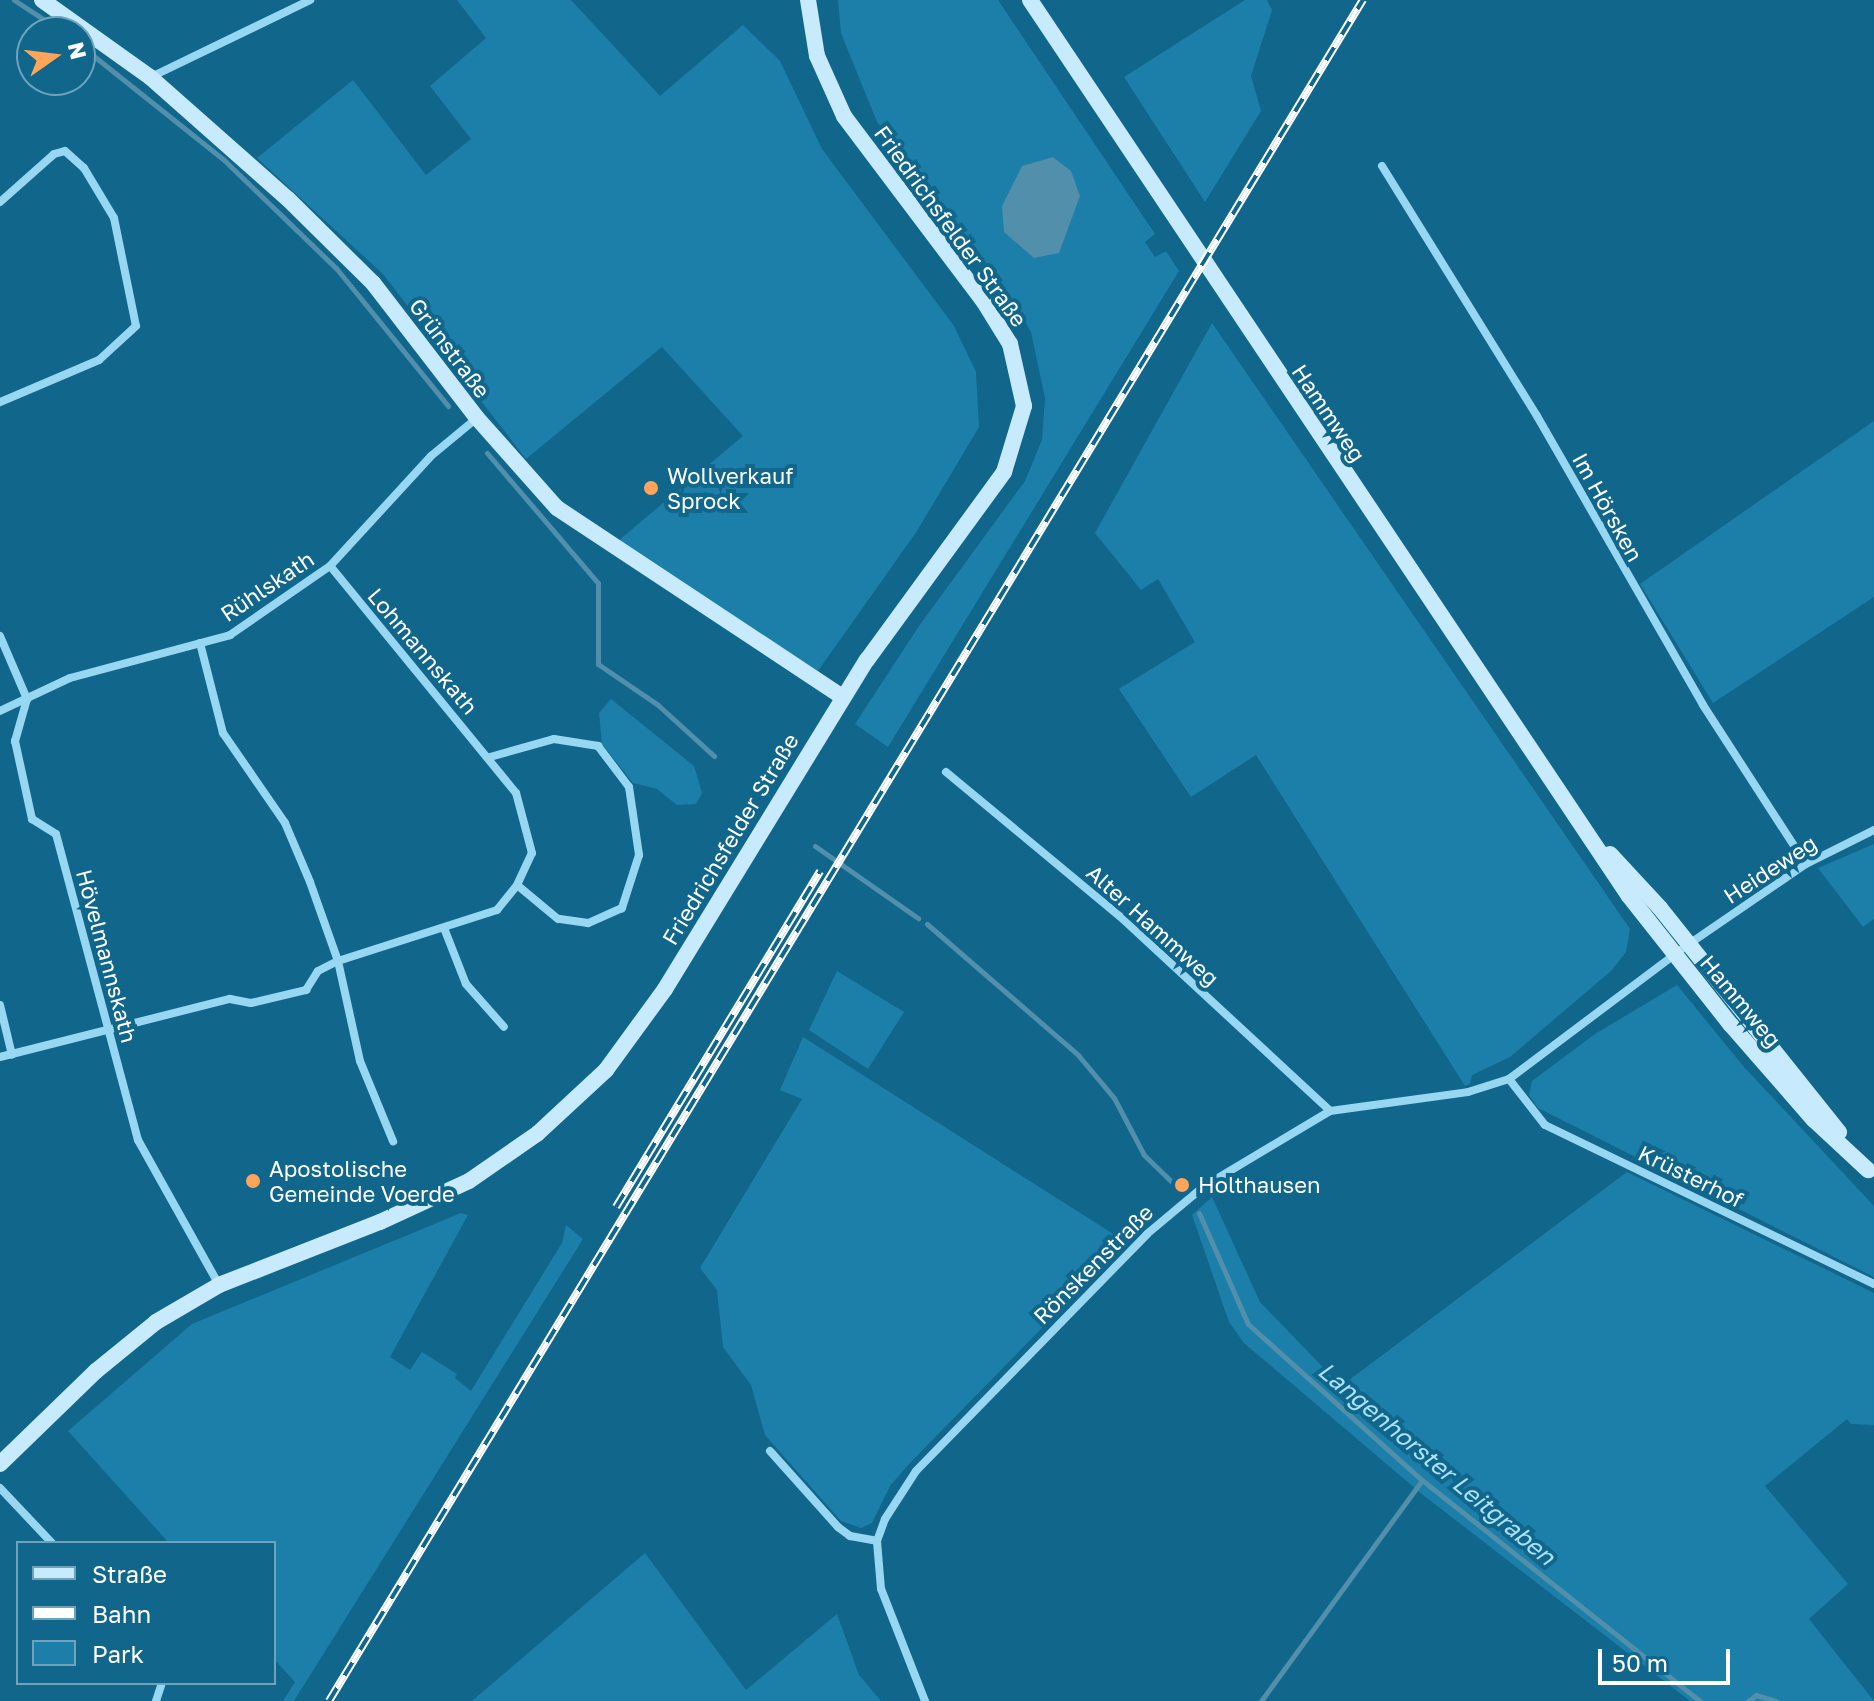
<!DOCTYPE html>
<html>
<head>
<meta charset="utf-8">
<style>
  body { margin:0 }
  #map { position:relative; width:1874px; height:1701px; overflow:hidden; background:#11668c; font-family:"Golos Text",sans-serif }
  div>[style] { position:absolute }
  .green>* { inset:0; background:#1b7fa9 }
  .water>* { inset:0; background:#518fab }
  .stream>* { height:5px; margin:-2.5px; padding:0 2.5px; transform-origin:2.5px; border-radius:2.5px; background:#518fab }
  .street>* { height:8px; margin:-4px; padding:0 4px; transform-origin:4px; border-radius:4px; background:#98d7f2 }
  .secondary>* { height:16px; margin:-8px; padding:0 8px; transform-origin:8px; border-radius:8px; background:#c7ebfc }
  .rail>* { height:8px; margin-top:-4px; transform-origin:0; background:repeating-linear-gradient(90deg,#11668c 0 15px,#fff 0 30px); box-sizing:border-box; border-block:2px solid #fff }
  .dots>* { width:22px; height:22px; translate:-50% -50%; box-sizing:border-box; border:4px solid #11668c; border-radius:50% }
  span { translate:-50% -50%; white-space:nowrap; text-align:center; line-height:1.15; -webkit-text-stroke:8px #11668c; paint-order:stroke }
  .street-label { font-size:22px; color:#fff }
  .poi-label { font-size:22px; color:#fff }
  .left { translate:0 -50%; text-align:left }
  .water-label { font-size:24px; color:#a9e2f9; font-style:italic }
  .legend { position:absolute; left:16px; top:1541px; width:260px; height:144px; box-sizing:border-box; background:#11668c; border:2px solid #70a3ba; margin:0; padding:10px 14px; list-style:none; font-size:24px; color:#fff }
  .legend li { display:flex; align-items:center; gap:16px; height:40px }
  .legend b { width:40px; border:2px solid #70a3ba }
  .north { position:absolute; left:16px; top:16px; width:80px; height:80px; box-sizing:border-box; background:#11668c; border:2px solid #70a3ba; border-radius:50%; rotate:76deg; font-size:22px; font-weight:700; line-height:32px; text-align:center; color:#fff }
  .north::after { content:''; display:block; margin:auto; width:28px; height:36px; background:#ffa559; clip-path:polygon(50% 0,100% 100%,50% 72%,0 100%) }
  .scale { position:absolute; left:1598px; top:1649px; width:132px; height:36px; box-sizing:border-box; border:4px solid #fff; border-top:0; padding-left:10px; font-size:24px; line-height:28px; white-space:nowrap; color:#fff; -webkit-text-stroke:6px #11668c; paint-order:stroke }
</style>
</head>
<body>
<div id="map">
  <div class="green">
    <div style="clip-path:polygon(457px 0,571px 0,660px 96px,743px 25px,780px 61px,822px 149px,954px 326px,976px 372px,979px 427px,917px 531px,818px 671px,618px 541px,743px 436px,662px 347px,526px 459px,383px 274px,257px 158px,353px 80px,426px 175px,471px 139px,430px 86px,486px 38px)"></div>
    <div style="clip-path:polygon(838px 0,998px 0,1155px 234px,1145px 242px,1155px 257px,1166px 251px,1179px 271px,888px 747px,855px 724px,919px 626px,1025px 481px,1042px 440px,1045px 398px,1031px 332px,1017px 307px,877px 122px,841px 33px)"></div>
    <div style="clip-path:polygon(1245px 0,1267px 0,1272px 10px,1251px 76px,1261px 111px,1205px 202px,1124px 77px)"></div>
    <div style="clip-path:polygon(1212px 323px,1630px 929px,1626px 952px,1611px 971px,1510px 1057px,1472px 1075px,1470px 1084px,1465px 1086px,1256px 755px,1191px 797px,1119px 689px,1195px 642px,1158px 579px,1141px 590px,1095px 533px)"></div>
    <div style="clip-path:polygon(1874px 421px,1874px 597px,1713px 703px,1640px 584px)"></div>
    <div style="clip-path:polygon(611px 699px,694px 766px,702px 793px,696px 804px,677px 805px,657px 789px,633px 783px,602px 744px,599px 713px)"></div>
    <div style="clip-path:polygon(1874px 844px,1874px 919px,1863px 927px,1818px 868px)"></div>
    <div style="clip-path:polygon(837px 971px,904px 1012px,868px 1069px,809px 1030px)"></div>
    <div style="clip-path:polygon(1677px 985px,1744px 1067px,1874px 1206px,1874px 1277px,1538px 1108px,1529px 1095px,1532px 1081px,1595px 1034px)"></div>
    <div style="clip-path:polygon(803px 1037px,1126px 1242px,908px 1465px,890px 1486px,872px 1523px,861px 1528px,841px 1521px,765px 1435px,751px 1385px,723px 1347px,717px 1290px,700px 1268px,802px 1099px,780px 1090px)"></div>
    <div style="clip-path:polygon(1627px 1172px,1874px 1293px,1874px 1425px,1851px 1424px,1847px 1419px,1765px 1486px,1848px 1584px,1809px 1619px,1874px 1701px,1690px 1701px,1423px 1495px,1244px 1343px,1229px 1322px,1192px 1215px,1212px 1197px,1260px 1302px,1341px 1386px)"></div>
    <div style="clip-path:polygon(461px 1213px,468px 1215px,390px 1357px,410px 1370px,422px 1352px,457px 1374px,455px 1378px,471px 1391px,562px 1243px,566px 1225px,583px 1239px,294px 1701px,283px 1701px,295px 1682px,274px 1659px,274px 1543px,169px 1543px,68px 1431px,192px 1324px)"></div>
    <div style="clip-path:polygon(645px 1553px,746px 1690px,837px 1614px,859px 1675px,881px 1701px,472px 1701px)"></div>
  </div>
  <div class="water">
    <div style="clip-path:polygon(1053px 157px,1071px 171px,1080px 196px,1059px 253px,1034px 258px,1004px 232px,1002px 206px,1022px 166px)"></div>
  </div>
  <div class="stream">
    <div style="left:14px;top:0;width:59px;rotate:33.1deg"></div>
    <div style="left:80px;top:45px;width:184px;rotate:38.6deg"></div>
    <div style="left:224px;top:160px;width:156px;rotate:44deg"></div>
    <div style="left:336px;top:268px;width:178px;rotate:50.9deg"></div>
    <div style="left:487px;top:453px;width:171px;rotate:49.5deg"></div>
    <div style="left:598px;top:583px;width:81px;rotate:90deg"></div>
    <div style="left:598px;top:664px;width:73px;rotate:34.3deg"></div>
    <div style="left:658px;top:705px;width:76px;rotate:42.3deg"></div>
    <div style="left:815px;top:846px;width:126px;rotate:35deg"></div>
    <div style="left:927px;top:924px;width:200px;rotate:40.9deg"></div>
    <div style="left:1078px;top:1055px;width:56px;rotate:50.1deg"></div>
    <div style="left:1114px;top:1098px;width:64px;rotate:62.2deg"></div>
    <div style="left:1144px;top:1155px;width:46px;rotate:44.1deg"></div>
    <div style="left:1199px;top:1213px;width:121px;rotate:66.2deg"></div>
    <div style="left:1248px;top:1324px;width:234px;rotate:41.9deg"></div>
    <div style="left:1422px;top:1480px;width:355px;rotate:38.5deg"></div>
    <div style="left:1261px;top:1701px;width:273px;rotate:-53.9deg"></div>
    <div style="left:1748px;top:1701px;width:10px;rotate:-37deg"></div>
    <div style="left:1756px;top:1695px;width:21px;rotate:17deg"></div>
  </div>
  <div class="street">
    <div style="left:151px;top:77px;width:177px;rotate:-25.8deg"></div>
    <div style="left:1382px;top:166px;width:294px;rotate:58.2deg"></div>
    <div style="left:1537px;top:416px;width:333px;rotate:60.1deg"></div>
    <div style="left:1703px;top:705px;width:189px;rotate:57.1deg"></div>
    <div style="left:0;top:202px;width:72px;rotate:-41.6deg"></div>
    <div style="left:54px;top:154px;width:11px;rotate:-15deg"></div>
    <div style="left:65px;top:151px;width:25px;rotate:42deg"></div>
    <div style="left:84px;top:168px;width:58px;rotate:59deg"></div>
    <div style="left:114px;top:218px;width:110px;rotate:78.5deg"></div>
    <div style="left:136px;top:326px;width:50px;rotate:137.4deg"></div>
    <div style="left:99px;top:360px;width:108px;rotate:157deg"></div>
    <div style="left:0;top:636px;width:69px;rotate:66.8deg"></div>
    <div style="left:27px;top:699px;width:44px;rotate:105.9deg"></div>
    <div style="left:15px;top:741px;width:80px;rotate:77.7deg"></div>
    <div style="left:32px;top:819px;width:28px;rotate:32deg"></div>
    <div style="left:56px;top:834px;width:317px;rotate:75deg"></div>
    <div style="left:138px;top:1140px;width:166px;rotate:60.8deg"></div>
    <div style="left:200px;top:643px;width:93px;rotate:75.7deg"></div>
    <div style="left:223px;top:733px;width:109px;rotate:55.4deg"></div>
    <div style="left:285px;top:823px;width:64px;rotate:67deg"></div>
    <div style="left:310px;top:882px;width:84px;rotate:70.5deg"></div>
    <div style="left:338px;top:961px;width:102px;rotate:77.6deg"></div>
    <div style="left:360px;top:1061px;width:87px;rotate:67.6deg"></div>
    <div style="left:0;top:711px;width:77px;rotate:-25.2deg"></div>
    <div style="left:70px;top:678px;width:166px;rotate:-15deg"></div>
    <div style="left:230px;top:635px;width:121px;rotate:-34.6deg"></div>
    <div style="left:330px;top:566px;width:149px;rotate:-47.4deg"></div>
    <div style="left:431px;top:456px;width:60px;rotate:-39.6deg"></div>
    <div style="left:490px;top:757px;width:66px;rotate:-15.7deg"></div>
    <div style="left:554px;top:739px;width:45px;rotate:9deg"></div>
    <div style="left:598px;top:746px;width:51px;rotate:52.9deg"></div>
    <div style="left:629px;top:787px;width:69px;rotate:81.6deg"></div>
    <div style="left:639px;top:855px;width:56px;rotate:107.8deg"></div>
    <div style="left:622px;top:908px;width:37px;rotate:156deg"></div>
    <div style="left:588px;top:923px;width:30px;rotate:-172deg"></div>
    <div style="left:558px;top:919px;width:53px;rotate:-140.3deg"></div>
    <div style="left:946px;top:772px;width:231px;rotate:39.7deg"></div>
    <div style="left:1124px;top:920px;width:281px;rotate:42.8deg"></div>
    <div style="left:444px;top:928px;width:60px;rotate:68.6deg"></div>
    <div style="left:466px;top:984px;width:57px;rotate:48.5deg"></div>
    <div style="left:0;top:1005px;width:51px;rotate:76.5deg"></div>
    <div style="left:0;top:1057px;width:237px;rotate:-14.2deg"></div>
    <div style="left:230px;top:999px;width:21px;rotate:11deg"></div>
    <div style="left:251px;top:1003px;width:57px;rotate:-13.3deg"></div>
    <div style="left:306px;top:990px;width:22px;rotate:-58deg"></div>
    <div style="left:318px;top:971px;width:22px;rotate:-27deg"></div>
    <div style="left:338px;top:961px;width:167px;rotate:-17.8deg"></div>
    <div style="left:497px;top:910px;width:32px;rotate:-51deg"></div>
    <div style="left:517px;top:885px;width:35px;rotate:-65deg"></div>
    <div style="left:532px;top:853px;width:62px;rotate:-104.9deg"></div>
    <div style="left:516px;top:793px;width:293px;rotate:-129.3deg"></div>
    <div style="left:1509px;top:1079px;width:58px;rotate:52deg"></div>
    <div style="left:1545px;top:1125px;width:365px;rotate:25.8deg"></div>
    <div style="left:770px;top:1451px;width:102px;rotate:48.2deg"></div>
    <div style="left:838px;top:1527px;width:15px;rotate:37deg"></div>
    <div style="left:850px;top:1536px;width:27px;rotate:10deg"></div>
    <div style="left:0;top:1488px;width:76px;rotate:46.6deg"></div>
    <div style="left:156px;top:1701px;width:19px;rotate:-72deg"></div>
    <div style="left:925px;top:1701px;width:120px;rotate:-111.4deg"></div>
    <div style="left:881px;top:1589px;width:48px;rotate:-94.8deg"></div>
    <div style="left:877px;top:1541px;width:23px;rotate:-70deg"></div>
    <div style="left:885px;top:1519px;width:57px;rotate:-57.1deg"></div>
    <div style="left:916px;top:1471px;width:331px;rotate:-45.7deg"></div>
    <div style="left:1147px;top:1234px;width:73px;rotate:-40deg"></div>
    <div style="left:1203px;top:1187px;width:148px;rotate:-30.9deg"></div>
    <div style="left:1330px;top:1111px;width:139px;rotate:-7.8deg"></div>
    <div style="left:1468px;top:1092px;width:43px;rotate:-17.6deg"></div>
    <div style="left:1509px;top:1079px;width:225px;rotate:-36.9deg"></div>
    <div style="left:1689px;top:944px;width:142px;rotate:-34.4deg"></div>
    <div style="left:1806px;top:864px;width:76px;rotate:-26.6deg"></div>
  </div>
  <div class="secondary">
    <div style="left:42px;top:0;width:133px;rotate:35.5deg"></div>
    <div style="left:150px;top:77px;width:184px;rotate:41.5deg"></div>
    <div style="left:288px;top:199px;width:120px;rotate:44.7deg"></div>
    <div style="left:373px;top:283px;width:170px;rotate:52.4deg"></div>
    <div style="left:477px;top:418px;width:120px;rotate:48.4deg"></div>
    <div style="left:557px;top:508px;width:343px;rotate:33.5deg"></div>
    <div style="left:1030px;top:0;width:1078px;rotate:56.24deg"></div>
    <div style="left:1629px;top:896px;width:164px;rotate:51.7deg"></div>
    <div style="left:1731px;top:1025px;width:126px;rotate:48.9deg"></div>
    <div style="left:1814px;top:1120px;width:74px;rotate:42.8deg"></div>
    <div style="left:1610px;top:854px;width:74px;rotate:47.2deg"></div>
    <div style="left:1660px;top:908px;width:287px;rotate:51.4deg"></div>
    <div style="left:0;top:1464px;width:134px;rotate:-44.1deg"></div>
    <div style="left:96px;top:1371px;width:77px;rotate:-39.2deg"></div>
    <div style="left:156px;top:1322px;width:73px;rotate:-30.4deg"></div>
    <div style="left:219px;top:1285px;width:173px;rotate:-21.4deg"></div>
    <div style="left:380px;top:1222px;width:98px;rotate:-24.7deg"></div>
    <div style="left:469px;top:1181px;width:83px;rotate:-34.7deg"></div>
    <div style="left:537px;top:1134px;width:94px;rotate:-42.8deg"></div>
    <div style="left:606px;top:1070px;width:100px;rotate:-53.9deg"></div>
    <div style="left:665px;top:989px;width:386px;rotate:-58.5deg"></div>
    <div style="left:867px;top:660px;width:233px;rotate:-53.9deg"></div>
    <div style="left:1004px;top:472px;width:69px;rotate:-73.1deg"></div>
    <div style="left:1024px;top:406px;width:64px;rotate:-102.7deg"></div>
    <div style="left:1010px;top:344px;width:49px;rotate:-121.8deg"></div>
    <div style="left:984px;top:302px;width:233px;rotate:-127deg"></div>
    <div style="left:844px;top:116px;width:66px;rotate:-114.2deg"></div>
    <div style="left:817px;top:56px;width:57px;rotate:-99.1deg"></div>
  </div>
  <div class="rail">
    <div style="left:616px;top:1207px;width:393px;rotate:-58.7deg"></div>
    <div style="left:329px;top:1701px;width:1991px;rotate:-58.71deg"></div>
  </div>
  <div class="dots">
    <div style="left:651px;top:488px;background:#ffa559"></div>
    <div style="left:253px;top:1181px;background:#ffa559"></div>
    <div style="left:1182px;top:1185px;background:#ffa559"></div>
  </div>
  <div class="street-label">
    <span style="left:951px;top:226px;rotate:54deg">Friedrichsfelder Straße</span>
    <span style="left:450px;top:348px;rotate:53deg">Grünstraße</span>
    <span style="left:1329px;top:413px;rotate:56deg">Hammweg</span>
    <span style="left:1608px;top:507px;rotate:61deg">Im Hörsken</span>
    <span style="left:267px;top:586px;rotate:-34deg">Rühlskath</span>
    <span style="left:423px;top:651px;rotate:50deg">Lohmannskath</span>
    <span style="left:730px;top:839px;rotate:-59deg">Friedrichsfelder Straße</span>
    <span style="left:1770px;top:869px;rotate:-33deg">Heideweg</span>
    <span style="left:1153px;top:925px;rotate:42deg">Alter Hammweg</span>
    <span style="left:107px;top:956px;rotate:75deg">Hövelmannskath</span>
    <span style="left:1741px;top:1001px;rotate:50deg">Hammweg</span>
    <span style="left:1691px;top:1176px;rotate:26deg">Krüsterhof</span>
    <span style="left:1093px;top:1264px;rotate:-45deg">Rönskenstraße</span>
  </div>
  <div class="poi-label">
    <span class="left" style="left:667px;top:488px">Wollverkauf<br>Sprock</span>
    <span class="left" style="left:269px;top:1181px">Apostolische<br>Gemeinde Voerde</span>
    <span class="left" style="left:1198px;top:1185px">Holthausen</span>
  </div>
  <div class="water-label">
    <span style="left:1437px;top:1463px;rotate:40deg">Langenhorster Leitgraben</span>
  </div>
  <ul class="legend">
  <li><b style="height:10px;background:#c7ebfc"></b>Straße</li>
  <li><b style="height:10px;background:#fff"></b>Bahn</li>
  <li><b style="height:22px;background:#1b7fa9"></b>Park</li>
  </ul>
  <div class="north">N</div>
  <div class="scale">50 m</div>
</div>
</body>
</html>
